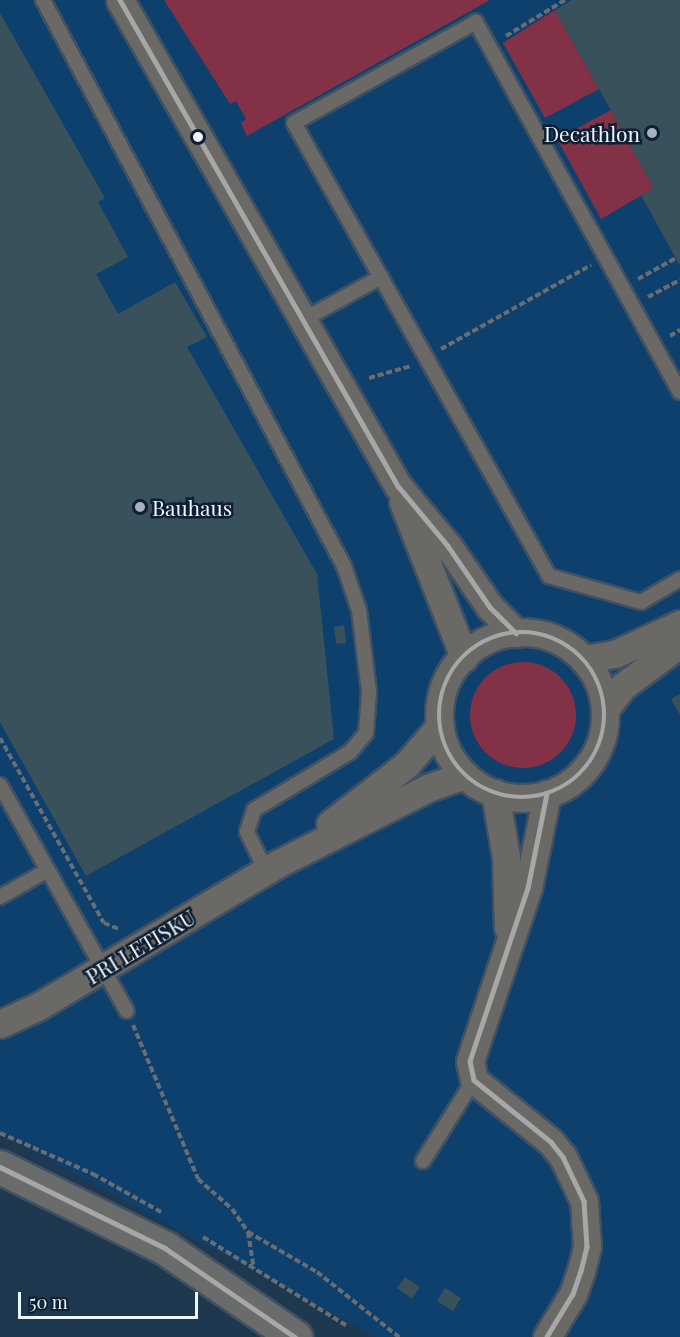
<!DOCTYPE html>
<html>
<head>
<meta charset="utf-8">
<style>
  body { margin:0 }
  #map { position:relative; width:680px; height:1337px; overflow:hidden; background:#1e384f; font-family:"Playfair Display",serif }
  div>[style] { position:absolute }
  .built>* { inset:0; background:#0e406d }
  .green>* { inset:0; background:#823146 }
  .round { border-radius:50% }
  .building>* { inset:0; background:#38515a }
  .path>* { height:4px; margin-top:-2px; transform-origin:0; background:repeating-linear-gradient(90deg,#6a6e72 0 6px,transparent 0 9px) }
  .roads { filter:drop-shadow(2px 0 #405163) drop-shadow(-2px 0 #405163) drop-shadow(0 2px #405163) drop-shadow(0 -2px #405163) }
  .lane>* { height:14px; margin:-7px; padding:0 7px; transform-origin:7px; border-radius:7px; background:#6b6966 }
  .street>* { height:27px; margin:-13.5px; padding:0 13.5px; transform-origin:13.5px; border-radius:13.5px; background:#6b6966 }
  .street>.ring { margin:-13.5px; padding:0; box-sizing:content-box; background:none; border:27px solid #6b6966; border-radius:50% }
  .secondary>* { height:33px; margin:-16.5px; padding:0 16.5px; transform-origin:16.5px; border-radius:16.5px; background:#6a6b6b }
  .bus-1>* { height:4.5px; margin:-2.25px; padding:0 2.25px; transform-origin:2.25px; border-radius:2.25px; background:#a7a7a7 }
  .bus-1>.ring { margin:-2.25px; padding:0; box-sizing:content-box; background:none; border:4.5px solid #a7a7a7; border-radius:50% }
  .dots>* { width:16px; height:16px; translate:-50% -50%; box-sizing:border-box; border:3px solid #0d2033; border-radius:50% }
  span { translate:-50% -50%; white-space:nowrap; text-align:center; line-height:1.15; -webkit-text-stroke:5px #0d2033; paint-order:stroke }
  .poi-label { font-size:21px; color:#eff4fa }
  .right { translate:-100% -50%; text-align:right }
  .left { translate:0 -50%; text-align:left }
  .street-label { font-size:21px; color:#eff4fa }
  .scale { position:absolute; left:18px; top:1292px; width:180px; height:27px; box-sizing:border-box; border:3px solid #eff4fa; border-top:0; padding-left:8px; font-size:18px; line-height:21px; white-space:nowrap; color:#eff4fa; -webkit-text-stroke:4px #0d2033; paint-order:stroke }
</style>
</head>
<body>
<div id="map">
  <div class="built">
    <div style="clip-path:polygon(0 0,680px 0,680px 1337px,376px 1337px,0 1133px)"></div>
  </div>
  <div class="green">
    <div style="clip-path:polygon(164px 0,490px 0,247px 136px,241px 123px,246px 119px,236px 101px,230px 104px)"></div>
    <div style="clip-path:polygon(555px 10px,599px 89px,545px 118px,503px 43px)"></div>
    <div style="clip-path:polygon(611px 110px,654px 188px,601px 219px,557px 139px)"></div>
    <div class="round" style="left:470px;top:662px;width:106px;height:106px"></div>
  </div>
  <div class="building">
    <div style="clip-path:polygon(572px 0,680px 0,680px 266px,641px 195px,654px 188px,555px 10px)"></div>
    <div style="clip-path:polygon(0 13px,105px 198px,98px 202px,128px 257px,96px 274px,118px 314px,175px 282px,207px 337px,187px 347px,317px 574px,334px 739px,86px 876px,0 722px)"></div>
    <div style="clip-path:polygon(344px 625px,346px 643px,336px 644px,334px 627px)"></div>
    <div style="clip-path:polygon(680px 694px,680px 715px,671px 699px)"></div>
    <div style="clip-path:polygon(405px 1277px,420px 1287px,412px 1299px,397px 1288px)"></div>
    <div style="clip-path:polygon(445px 1288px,461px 1298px,453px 1311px,437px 1301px)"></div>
  </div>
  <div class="path">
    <div style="left:506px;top:36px;width:69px;rotate:-31.4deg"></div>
    <div style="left:638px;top:279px;width:43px;rotate:-28.9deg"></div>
    <div style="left:648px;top:297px;width:36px;rotate:-28deg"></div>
    <div style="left:670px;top:336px;width:12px;rotate:-31deg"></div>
    <div style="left:441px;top:349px;width:172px;rotate:-29.2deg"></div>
    <div style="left:369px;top:378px;width:44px;rotate:-15.9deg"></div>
    <div style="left:0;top:738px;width:212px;rotate:60.7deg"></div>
    <div style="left:104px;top:923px;width:16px;rotate:22deg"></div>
    <div style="left:133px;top:1025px;width:167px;rotate:67.1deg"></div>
    <div style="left:198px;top:1179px;width:45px;rotate:41.4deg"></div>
    <div style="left:232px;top:1209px;width:28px;rotate:55deg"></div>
    <div style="left:248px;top:1232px;width:37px;rotate:81deg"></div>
    <div style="left:0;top:1133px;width:102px;rotate:23.8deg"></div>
    <div style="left:93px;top:1174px;width:80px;rotate:29.1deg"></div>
    <div style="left:248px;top:1232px;width:80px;rotate:30.1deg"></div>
    <div style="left:317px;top:1272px;width:105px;rotate:38.4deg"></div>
    <div style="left:203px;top:1237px;width:169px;rotate:31.7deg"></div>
  </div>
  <div class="roads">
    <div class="lane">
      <div style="left:43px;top:0;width:641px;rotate:62deg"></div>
      <div style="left:344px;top:566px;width:46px;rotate:71.2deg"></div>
      <div style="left:359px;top:610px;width:83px;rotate:83deg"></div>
      <div style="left:369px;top:692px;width:41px;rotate:94.2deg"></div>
      <div style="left:366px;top:733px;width:25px;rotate:130deg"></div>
      <div style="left:350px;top:752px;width:112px;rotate:148.9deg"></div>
      <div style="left:254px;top:810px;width:23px;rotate:108deg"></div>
      <div style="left:247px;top:832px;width:43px;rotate:64deg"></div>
      <div style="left:303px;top:320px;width:89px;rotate:-28.9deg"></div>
      <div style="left:680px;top:392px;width:423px;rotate:-118.9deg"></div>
      <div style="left:476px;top:22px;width:208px;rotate:151deg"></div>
      <div style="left:294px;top:123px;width:520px;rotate:60.62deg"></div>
      <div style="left:549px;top:576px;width:96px;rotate:15.8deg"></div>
      <div style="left:641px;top:602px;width:45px;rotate:-30.5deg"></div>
      <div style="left:0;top:785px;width:259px;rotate:60.7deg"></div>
      <div style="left:0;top:897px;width:55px;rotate:-29.4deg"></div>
      <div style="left:423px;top:1161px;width:96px;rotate:-57.8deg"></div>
    </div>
    <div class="street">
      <div style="left:120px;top:0;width:560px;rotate:60.23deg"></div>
      <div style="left:398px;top:486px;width:78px;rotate:50.2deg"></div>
      <div style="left:448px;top:546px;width:74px;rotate:55.5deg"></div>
      <div style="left:490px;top:607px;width:37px;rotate:45deg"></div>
      <div style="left:403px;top:502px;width:167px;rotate:68.5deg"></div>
      <div class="ring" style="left:439px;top:632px;width:139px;height:139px"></div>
      <div style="left:583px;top:659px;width:32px;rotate:-9deg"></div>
      <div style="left:615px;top:654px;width:72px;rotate:-24.8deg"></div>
      <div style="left:605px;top:709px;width:29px;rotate:-52deg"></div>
      <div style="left:623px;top:686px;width:71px;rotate:-36.4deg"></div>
      <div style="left:495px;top:793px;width:65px;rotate:80.2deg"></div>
      <div style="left:506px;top:857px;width:71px;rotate:88.4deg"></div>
      <div style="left:330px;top:824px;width:96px;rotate:-37.8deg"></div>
      <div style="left:406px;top:765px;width:52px;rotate:-48.9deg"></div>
      <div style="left:0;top:1024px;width:43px;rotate:-24.8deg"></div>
      <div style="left:39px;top:1006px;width:277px;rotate:-30.8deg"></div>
      <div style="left:277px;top:864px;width:171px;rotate:-26.7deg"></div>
      <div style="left:430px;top:787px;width:37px;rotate:-19deg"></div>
      <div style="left:547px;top:1337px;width:50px;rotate:-58.8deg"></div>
      <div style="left:573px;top:1294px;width:24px;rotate:-71deg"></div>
      <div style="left:581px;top:1271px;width:25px;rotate:-76deg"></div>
      <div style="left:587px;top:1247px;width:46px;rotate:-93.7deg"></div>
      <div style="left:584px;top:1201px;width:49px;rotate:-115.5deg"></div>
      <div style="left:563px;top:1157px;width:19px;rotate:-129deg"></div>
      <div style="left:551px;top:1142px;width:99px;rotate:-141.2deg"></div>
      <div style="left:474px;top:1080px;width:19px;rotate:-102deg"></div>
      <div style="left:470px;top:1061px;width:182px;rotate:-71.5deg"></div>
      <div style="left:528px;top:888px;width:96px;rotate:-78.6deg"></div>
    </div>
    <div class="secondary">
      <div style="left:0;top:1167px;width:184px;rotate:26.1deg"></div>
      <div style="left:165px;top:1248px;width:158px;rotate:34.4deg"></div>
    </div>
  </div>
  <div class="bus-1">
    <div style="left:120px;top:0;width:560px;rotate:60.23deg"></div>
    <div style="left:398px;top:486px;width:78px;rotate:50.2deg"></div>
    <div style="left:448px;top:546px;width:74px;rotate:55.5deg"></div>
    <div style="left:490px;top:607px;width:37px;rotate:45deg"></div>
    <div class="ring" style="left:439px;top:632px;width:161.5px;height:161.5px"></div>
    <div style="left:547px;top:794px;width:96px;rotate:101.4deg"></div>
    <div style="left:528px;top:888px;width:182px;rotate:108.5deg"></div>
    <div style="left:470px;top:1061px;width:19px;rotate:78deg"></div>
    <div style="left:474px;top:1080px;width:99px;rotate:38.8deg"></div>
    <div style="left:551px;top:1142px;width:19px;rotate:51deg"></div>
    <div style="left:563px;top:1157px;width:49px;rotate:64.5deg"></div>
    <div style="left:584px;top:1201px;width:46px;rotate:86.3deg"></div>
    <div style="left:587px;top:1247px;width:25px;rotate:104deg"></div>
    <div style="left:581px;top:1271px;width:24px;rotate:109deg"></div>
    <div style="left:573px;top:1294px;width:50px;rotate:121.2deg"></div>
    <div style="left:0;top:1167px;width:184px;rotate:26.1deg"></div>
    <div style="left:165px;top:1248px;width:158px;rotate:34.4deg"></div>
  </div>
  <div class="dots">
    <div style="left:652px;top:133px;background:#a6b2be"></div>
    <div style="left:198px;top:137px;background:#eff4fa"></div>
    <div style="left:140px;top:507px;background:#a6b2be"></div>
  </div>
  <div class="poi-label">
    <span class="right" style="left:640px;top:133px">Decathlon</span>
    <span class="left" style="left:152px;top:507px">Bauhaus</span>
  </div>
  <div class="street-label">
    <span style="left:140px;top:946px;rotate:-31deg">PRI LETISKU</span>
  </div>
  <div class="scale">50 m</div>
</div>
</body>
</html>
